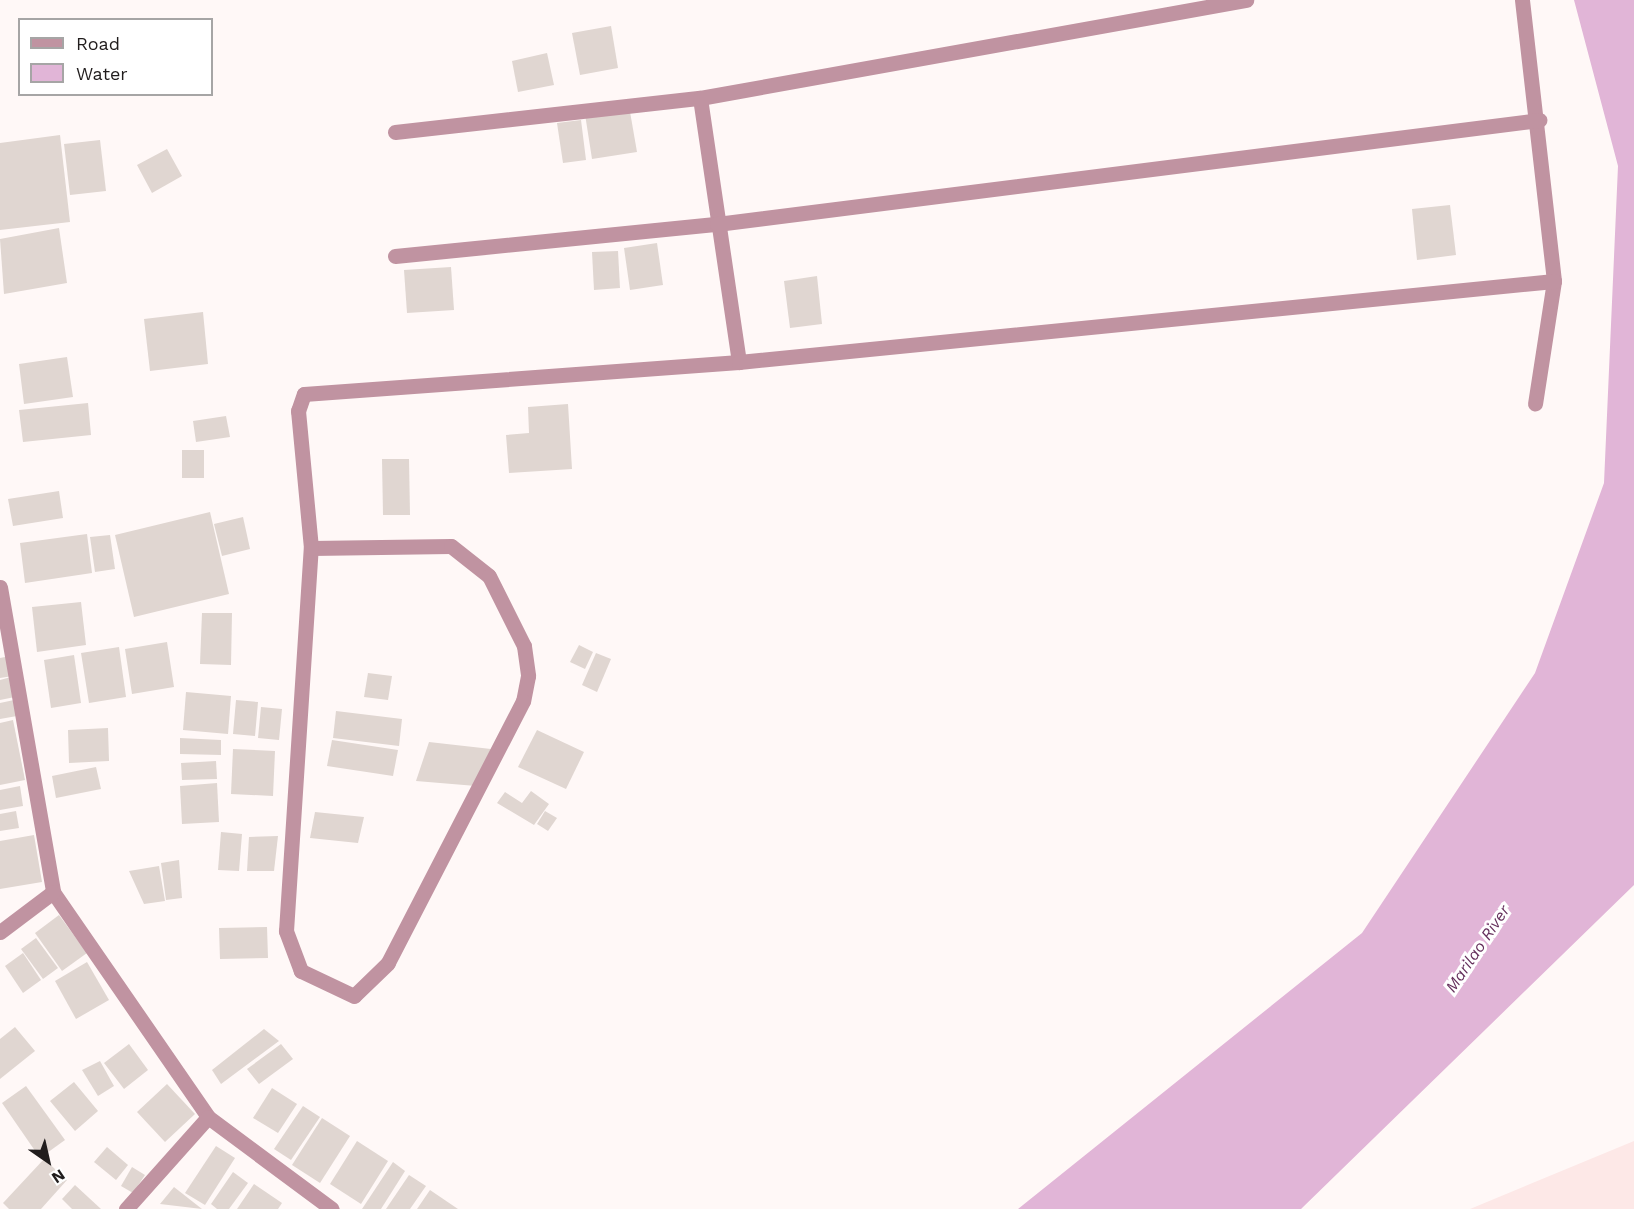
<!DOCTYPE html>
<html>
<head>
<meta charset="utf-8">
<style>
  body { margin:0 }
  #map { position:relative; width:1634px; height:1209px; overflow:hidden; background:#fff8f7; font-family:"Work Sans",sans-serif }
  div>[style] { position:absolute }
  .built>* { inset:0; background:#fde8e7 }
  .water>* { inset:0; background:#e1b5d7 }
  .building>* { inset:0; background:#e0d6d1 }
  .minor>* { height:15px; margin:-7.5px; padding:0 7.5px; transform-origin:7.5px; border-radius:7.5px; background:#c093a1 }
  span { translate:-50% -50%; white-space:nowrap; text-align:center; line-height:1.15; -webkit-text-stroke:6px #fff; paint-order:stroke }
  .water-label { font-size:16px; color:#65305c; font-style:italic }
  .legend { position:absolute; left:18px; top:18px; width:195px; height:78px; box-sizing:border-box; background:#fff; border:2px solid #a6a5a5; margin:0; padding:8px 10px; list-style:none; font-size:18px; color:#211d1d }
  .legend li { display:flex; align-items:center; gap:12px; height:30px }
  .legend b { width:30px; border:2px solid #a6a5a5 }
  .north { position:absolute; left:18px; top:1131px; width:60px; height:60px; -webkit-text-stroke:4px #fff; paint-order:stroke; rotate:146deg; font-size:16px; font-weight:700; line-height:24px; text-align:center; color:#211d1d }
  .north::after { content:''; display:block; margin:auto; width:21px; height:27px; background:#211d1d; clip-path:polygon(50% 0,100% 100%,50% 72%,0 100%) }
</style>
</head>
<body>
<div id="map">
  <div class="built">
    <div style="clip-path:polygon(1634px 1141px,1634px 1209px,1470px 1209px)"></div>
  </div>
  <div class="water">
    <div style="clip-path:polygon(1574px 0,1634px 0,1634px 885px,1301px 1209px,1018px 1209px,1362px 933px,1535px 673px,1604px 483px,1618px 166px)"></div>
  </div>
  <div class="building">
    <div style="clip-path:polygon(611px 26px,618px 68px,580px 75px,572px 33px)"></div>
    <div style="clip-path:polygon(547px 53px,554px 85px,518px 92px,512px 61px)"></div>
    <div style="clip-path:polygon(629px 106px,637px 152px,592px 159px,585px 114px)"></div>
    <div style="clip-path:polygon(581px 120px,586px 160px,563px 163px,557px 123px)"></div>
    <div style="clip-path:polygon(60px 135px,70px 222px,0 230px,0 143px)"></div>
    <div style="clip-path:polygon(100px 140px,106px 191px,70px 195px,64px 144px)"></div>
    <div style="clip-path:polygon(167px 149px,182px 176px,152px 193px,137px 165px)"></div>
    <div style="clip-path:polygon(1450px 205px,1456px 255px,1417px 260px,1412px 209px)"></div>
    <div style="clip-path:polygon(59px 228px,67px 283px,4px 294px,0 239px)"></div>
    <div style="clip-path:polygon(657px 243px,663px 285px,630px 290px,624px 248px)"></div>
    <div style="clip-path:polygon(618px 251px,620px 288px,594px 290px,592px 252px)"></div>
    <div style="clip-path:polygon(451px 267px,454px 310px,407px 313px,404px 270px)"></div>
    <div style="clip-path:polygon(817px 276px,822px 324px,790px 328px,784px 281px)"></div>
    <div style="clip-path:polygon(203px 312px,208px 364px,150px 371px,144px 319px)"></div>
    <div style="clip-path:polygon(67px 357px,73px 397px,24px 404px,19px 364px)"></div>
    <div style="clip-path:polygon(88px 403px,91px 435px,23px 442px,19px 410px)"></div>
    <div style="clip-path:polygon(568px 404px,572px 469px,509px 473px,506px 435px,529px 433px,528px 407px)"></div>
    <div style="clip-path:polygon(226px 416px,230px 437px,196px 442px,193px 421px)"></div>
    <div style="clip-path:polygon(182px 450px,204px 450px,204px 478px,182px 478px)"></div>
    <div style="clip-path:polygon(382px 459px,409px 459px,410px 515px,383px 515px)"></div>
    <div style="clip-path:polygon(59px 491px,63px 518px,13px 526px,8px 499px)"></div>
    <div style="clip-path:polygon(210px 512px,229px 594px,134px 617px,115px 535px)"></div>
    <div style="clip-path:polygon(243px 517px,250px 549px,222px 556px,214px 524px)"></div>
    <div style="clip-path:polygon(87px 534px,92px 573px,25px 583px,20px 543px)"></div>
    <div style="clip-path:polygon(110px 535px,115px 569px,95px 572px,90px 537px)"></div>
    <div style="clip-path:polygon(81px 602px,86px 645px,37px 652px,32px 607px)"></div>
    <div style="clip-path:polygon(202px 613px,232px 613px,231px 665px,200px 664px)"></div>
    <div style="clip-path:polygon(167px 642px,174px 687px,132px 694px,125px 649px)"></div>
    <div style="clip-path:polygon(579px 645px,593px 652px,585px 669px,570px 662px)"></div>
    <div style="clip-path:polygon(119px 647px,126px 697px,89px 703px,81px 653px)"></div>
    <div style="clip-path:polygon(596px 653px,611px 659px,597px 692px,582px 685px)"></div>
    <div style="clip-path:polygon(74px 655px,81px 703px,51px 708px,44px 660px)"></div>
    <div style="clip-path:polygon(10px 656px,13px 676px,0 678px,0 658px)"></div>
    <div style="clip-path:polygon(368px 673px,392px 676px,388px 700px,364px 697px)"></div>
    <div style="clip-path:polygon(11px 677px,15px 697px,0 700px,0 680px)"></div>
    <div style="clip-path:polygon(186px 692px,231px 696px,228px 734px,183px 730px)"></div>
    <div style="clip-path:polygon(14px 700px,17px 716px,0 719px,0 703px)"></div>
    <div style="clip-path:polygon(236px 700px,258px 702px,255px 736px,233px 734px)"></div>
    <div style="clip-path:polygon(261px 707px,282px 709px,279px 740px,258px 738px)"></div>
    <div style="clip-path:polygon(336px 711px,402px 719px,399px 746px,333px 738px)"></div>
    <div style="clip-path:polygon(13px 720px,25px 780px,0 785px,0 723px)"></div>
    <div style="clip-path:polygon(108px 728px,109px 761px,69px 763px,68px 730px)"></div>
    <div style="clip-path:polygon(537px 730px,584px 752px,566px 789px,518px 767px)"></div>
    <div style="clip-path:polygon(180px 738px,221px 740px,221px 755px,180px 754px)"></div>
    <div style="clip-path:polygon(332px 740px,398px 750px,393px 776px,327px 766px)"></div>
    <div style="clip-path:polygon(429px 742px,491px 749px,476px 786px,416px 781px)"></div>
    <div style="clip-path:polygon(233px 749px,275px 751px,273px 796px,231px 794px)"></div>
    <div style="clip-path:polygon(216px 761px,217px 779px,182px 780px,181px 763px)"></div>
    <div style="clip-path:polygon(96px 767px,101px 789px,56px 798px,52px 776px)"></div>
    <div style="clip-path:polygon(217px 783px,219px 822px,182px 824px,180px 786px)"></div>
    <div style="clip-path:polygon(20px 786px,23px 806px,0 810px,0 790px)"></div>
    <div style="clip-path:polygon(531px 791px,549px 804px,534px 825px,497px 803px,505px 792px,522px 803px)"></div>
    <div style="clip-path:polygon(16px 811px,19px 828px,0 831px,0 814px)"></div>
    <div style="clip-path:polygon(545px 811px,557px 818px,548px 831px,537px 824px)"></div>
    <div style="clip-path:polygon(315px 812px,364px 817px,358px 843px,310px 838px)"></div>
    <div style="clip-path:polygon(221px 832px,242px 834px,239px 871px,218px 870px)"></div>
    <div style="clip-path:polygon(34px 835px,42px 882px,0 889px,0 841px)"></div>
    <div style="clip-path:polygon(278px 836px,274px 871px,247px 871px,249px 837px)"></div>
    <div style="clip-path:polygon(179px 860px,182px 898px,166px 900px,161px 863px)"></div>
    <div style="clip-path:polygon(159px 866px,165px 901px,144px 904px,129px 871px)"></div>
    <div style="clip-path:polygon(59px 915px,87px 953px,62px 971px,35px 933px)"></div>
    <div style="clip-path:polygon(267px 927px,268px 958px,220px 959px,219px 928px)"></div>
    <div style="clip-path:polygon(36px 938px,58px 968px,43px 979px,21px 949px)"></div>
    <div style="clip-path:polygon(23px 953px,41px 980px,23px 993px,5px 966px)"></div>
    <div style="clip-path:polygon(87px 962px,109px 1000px,76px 1019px,55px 981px)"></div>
    <div style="clip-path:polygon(15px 1027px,35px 1051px,0 1079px,0 1039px)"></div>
    <div style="clip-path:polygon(264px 1029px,279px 1041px,221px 1084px,212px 1070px)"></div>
    <div style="clip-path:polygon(129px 1044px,148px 1070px,124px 1089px,104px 1063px)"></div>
    <div style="clip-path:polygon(281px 1044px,293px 1059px,259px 1084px,247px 1069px)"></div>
    <div style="clip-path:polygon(100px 1061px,114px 1086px,98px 1096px,82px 1070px)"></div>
    <div style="clip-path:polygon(74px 1082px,98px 1111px,75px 1131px,50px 1101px)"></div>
    <div style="clip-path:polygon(167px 1084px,195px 1114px,165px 1142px,137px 1112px)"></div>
    <div style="clip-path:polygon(26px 1086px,65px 1140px,40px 1158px,2px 1103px)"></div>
    <div style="clip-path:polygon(272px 1088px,297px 1104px,278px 1133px,253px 1118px)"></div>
    <div style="clip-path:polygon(303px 1106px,320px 1117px,291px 1160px,274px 1149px)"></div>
    <div style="clip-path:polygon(322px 1118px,350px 1136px,320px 1183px,292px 1165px)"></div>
    <div style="clip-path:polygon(357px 1141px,388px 1161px,361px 1204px,330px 1184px)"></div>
    <div style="clip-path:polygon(216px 1146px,235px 1158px,205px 1205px,185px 1193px)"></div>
    <div style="clip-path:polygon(107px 1147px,128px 1165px,116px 1180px,94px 1162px)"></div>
    <div style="clip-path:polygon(44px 1159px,67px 1180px,41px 1209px,9px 1209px,3px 1203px)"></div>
    <div style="clip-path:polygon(393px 1162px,405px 1171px,381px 1209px,362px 1209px)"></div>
    <div style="clip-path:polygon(132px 1167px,145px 1175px,133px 1193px,121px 1186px)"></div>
    <div style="clip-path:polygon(233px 1172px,248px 1183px,229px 1209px,217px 1209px,211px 1204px)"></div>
    <div style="clip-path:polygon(409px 1175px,426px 1186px,410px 1209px,386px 1209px)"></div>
    <div style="clip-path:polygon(254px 1184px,282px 1203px,278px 1209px,237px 1209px)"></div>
    <div style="clip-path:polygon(75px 1185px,101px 1209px,72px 1209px,62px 1199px)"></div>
    <div style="clip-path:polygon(174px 1187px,202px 1209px,160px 1204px)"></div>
    <div style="clip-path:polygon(430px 1190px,458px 1209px,417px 1209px)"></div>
  </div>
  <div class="minor">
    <div style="left:1522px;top:0;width:283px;rotate:83.5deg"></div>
    <div style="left:1554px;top:281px;width:124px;rotate:98.8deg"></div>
    <div style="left:700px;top:98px;width:267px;rotate:81.6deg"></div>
    <div style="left:395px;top:132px;width:307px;rotate:-6.4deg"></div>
    <div style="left:700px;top:98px;width:555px;rotate:-10.18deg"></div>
    <div style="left:395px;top:256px;width:324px;rotate:-5.7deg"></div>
    <div style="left:717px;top:224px;width:829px;rotate:-7.21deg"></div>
    <div style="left:311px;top:548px;width:140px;rotate:-0.8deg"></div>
    <div style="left:451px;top:546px;width:48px;rotate:38.3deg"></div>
    <div style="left:489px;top:576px;width:78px;rotate:63.4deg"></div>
    <div style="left:524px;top:646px;width:30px;rotate:82deg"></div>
    <div style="left:528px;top:676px;width:25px;rotate:101deg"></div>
    <div style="left:523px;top:701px;width:295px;rotate:117.3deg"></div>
    <div style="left:388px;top:963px;width:47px;rotate:135.9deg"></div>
    <div style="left:354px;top:996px;width:59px;rotate:-154.7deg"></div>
    <div style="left:301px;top:971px;width:43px;rotate:-110.6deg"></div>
    <div style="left:286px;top:931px;width:384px;rotate:-86.3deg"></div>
    <div style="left:311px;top:548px;width:138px;rotate:-95.4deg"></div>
    <div style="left:298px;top:411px;width:18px;rotate:-71deg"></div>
    <div style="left:304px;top:394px;width:436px;rotate:-4.2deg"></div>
    <div style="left:739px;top:362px;width:819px;rotate:-5.68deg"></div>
    <div style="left:0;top:587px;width:310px;rotate:80.1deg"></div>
    <div style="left:53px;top:892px;width:273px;rotate:55.4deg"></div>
    <div style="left:208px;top:1117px;width:154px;rotate:36.6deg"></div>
    <div style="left:0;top:932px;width:66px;rotate:-37deg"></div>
    <div style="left:126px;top:1209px;width:123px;rotate:-48.3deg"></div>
  </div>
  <div class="water-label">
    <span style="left:1478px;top:949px;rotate:-56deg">Marilao River</span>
  </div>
  <ul class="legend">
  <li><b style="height:8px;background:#c093a1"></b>Road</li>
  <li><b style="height:16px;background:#e1b5d7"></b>Water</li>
  </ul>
  <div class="north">N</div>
</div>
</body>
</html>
